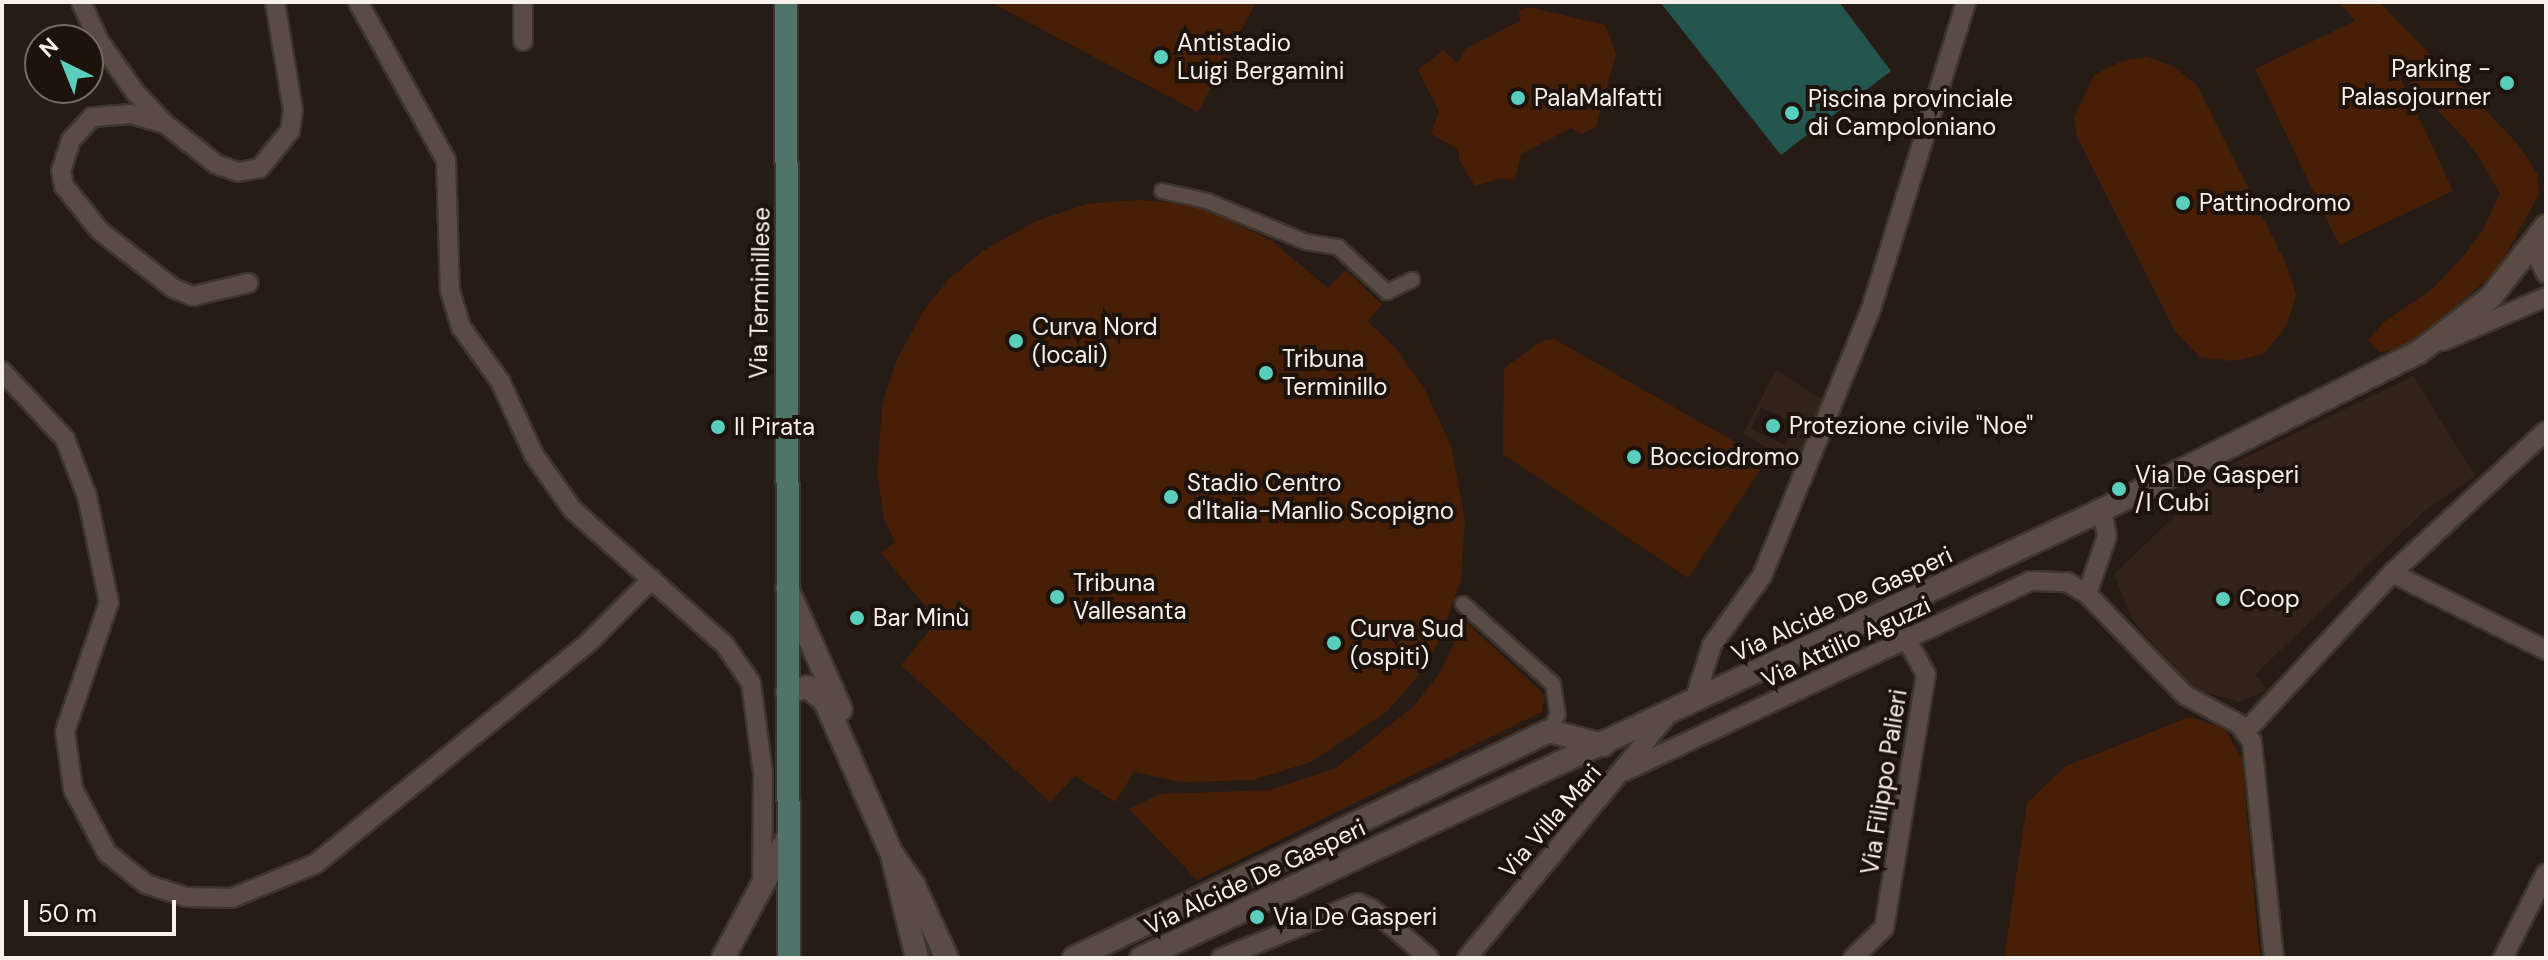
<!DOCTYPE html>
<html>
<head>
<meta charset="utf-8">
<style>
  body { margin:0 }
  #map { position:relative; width:2548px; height:960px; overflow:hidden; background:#271b15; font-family:"DM Sans",sans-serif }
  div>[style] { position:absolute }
  .built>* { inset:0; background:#34231a }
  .green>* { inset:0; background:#471f06 }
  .water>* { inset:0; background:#22564e }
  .roads { filter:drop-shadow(2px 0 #3e3531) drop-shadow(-2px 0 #3e3531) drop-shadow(0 2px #3e3531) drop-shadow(0 -2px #3e3531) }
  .pedestrian>* { height:14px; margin:-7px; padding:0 7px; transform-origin:7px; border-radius:7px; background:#5a4c45 }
  .minor>* { height:18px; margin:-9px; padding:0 9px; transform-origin:9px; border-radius:9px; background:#5a4c45 }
  .tertiary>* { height:22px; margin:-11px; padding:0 11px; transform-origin:11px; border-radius:11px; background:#5a4c45 }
  .secondary>* { height:22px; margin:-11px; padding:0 11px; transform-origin:11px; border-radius:11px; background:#50746a }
  .dots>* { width:22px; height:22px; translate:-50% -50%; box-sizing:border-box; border:4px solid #1d120c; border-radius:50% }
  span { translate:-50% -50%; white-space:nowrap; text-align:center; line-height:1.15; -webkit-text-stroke:8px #1d120c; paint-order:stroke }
  .poi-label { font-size:24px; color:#f8f0eb }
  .left { translate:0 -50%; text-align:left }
  .right { translate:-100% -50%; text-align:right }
  .street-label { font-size:24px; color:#f8f0eb }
  .frame { position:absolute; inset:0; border:4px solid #f8f0eb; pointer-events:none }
  .north { position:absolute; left:24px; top:24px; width:80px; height:80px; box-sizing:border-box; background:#1d120c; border:2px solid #756b65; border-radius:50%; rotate:317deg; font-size:22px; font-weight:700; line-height:32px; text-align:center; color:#f8f0eb }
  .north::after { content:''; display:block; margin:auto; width:28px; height:36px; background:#5acebc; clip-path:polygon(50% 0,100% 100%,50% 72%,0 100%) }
  .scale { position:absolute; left:24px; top:900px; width:152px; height:36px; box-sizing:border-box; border:4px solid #f8f0eb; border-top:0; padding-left:10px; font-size:24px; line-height:28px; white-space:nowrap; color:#f8f0eb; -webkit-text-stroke:6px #1d120c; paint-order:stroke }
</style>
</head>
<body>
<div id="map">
  <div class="built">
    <div style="clip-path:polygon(evenodd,1776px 370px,1824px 401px,1799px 465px,1743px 434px,1776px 370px,1761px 407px,1795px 423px,1785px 445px,1751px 429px,1761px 407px)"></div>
    <div style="clip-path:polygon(2413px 376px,2475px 476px,2422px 513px,2255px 675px,2268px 689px,2240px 702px,2194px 689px,2133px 621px,2114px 574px,2199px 493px,2200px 480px)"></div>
  </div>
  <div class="green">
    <div style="clip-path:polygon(990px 2px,1256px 2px,1198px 112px)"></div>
    <div style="clip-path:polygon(2339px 2px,2379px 2px,2518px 144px,2538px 175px,2539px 194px,2497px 271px,2426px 333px,2396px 350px,2379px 352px,2368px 340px,2384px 322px,2431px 290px,2463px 257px,2483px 230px,2500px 193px,2473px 148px,2394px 64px,2453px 191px,2339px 245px,2255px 69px,2355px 21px)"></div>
    <div style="clip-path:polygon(1528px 7px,1605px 25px,1616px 54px,1596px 127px,1582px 134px,1571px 128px,1521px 154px,1515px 180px,1501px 178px,1475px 186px,1459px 160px,1459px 150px,1431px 134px,1439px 111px,1418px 70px,1443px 50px,1458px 63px,1465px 49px,1520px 21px,1519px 11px)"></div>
    <div style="clip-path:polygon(2147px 57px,2175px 67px,2197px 85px,2288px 268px,2296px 295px,2286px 326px,2264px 354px,2232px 361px,2200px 357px,2175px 331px,2077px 137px,2074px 117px,2094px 75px,2122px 61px)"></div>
    <div style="clip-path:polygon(1137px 200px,1197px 205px,1272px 241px,1328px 288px,1346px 270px,1382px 305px,1367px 321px,1394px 346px,1424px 388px,1451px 446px,1465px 520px,1461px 581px,1437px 645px,1414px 681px,1388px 711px,1311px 762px,1253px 780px,1182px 782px,1134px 772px,1115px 802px,1075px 776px,1050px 802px,901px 665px,938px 621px,881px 553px,895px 542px,884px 519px,877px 475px,882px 405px,897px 359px,924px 310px,948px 280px,984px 250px,1036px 221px,1086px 204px)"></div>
    <div style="clip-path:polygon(1554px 339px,1767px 460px,1688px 578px,1503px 454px,1504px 368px,1541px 341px)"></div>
    <div style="clip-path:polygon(1465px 621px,1545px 695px,1542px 712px,1197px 880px,1129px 809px,1160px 794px,1270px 790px,1336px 768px,1413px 707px,1439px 674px)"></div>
    <div style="clip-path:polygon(2189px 717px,2224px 728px,2242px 759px,2260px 958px,2004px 958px,2027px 803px,2066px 766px)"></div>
  </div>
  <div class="water">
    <div style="clip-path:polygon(1660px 2px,1839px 2px,1891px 71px,1781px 155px)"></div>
  </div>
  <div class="roads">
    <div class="pedestrian">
      <div style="left:1162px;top:191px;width:46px;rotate:12.5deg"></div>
      <div style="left:1207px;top:201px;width:107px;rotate:22.5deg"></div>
      <div style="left:1306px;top:242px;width:32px;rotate:9deg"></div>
      <div style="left:1338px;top:247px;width:67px;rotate:42.6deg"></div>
      <div style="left:1387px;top:292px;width:28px;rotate:-26deg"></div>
      <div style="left:1463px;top:604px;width:120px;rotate:41.6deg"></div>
      <div style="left:1553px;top:684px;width:30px;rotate:81deg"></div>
      <div style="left:1558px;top:714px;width:19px;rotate:118deg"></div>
    </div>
    <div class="minor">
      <div style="left:81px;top:2px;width:43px;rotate:65.2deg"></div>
      <div style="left:99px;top:41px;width:62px;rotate:54.8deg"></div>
      <div style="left:135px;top:92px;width:42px;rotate:46.9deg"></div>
      <div style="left:164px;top:123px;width:66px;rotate:38.3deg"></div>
      <div style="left:216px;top:164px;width:23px;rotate:20deg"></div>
      <div style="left:238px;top:172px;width:22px;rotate:-10deg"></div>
      <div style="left:260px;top:168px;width:48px;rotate:-51deg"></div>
      <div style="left:290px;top:131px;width:21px;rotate:-82deg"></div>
      <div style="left:293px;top:110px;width:109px;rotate:-99.5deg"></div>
      <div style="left:358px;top:2px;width:181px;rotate:60.9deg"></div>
      <div style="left:446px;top:160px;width:131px;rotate:88.3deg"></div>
      <div style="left:450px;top:291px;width:38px;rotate:73deg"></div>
      <div style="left:461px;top:327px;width:67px;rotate:54.2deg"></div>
      <div style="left:500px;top:381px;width:81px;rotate:65.3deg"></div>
      <div style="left:534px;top:455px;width:67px;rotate:54.7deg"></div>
      <div style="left:573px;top:510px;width:203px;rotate:41.6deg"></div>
      <div style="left:725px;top:645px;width:46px;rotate:55.6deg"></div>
      <div style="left:751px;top:683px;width:91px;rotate:82.4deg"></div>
      <div style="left:763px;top:773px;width:109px;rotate:90.5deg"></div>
      <div style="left:523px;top:41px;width:39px;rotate:-90deg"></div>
      <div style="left:162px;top:123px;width:33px;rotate:-164deg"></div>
      <div style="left:130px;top:114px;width:38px;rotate:175deg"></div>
      <div style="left:92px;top:117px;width:31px;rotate:132deg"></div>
      <div style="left:71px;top:140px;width:32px;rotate:108deg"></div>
      <div style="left:61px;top:170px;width:16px;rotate:79deg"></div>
      <div style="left:64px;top:186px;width:58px;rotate:51.3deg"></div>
      <div style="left:100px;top:231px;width:93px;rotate:38deg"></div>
      <div style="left:173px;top:288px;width:22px;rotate:22deg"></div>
      <div style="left:193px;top:296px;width:57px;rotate:-13.1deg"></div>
      <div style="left:2546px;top:244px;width:14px;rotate:172deg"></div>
      <div style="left:2532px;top:246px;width:31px;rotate:63deg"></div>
      <div style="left:2443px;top:341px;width:112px;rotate:-23.1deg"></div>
      <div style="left:2px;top:371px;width:93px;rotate:47.2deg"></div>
      <div style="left:65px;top:439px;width:61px;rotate:68.9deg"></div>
      <div style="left:87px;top:496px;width:108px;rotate:78.3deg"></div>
      <div style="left:109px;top:602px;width:136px;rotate:108.8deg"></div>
      <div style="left:65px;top:731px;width:59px;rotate:82.1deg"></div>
      <div style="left:73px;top:789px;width:72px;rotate:62deg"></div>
      <div style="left:107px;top:853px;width:50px;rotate:38.5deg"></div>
      <div style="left:146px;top:884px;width:42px;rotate:18deg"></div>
      <div style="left:186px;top:897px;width:46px;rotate:1.2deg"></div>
      <div style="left:232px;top:898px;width:90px;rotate:-22.3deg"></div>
      <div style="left:315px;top:864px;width:353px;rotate:-39deg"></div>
      <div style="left:589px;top:642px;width:89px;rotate:-45deg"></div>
      <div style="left:2392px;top:573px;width:172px;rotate:26.6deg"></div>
      <div style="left:2087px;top:594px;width:61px;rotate:-71deg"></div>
      <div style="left:2107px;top:536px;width:26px;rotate:-101deg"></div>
      <div style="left:1694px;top:701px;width:59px;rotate:-72.2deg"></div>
      <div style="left:1712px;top:645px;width:85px;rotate:-54.1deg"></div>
      <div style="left:1762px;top:576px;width:288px;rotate:-67.8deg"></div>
      <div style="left:1871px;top:309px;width:321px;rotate:-72.8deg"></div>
      <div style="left:2245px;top:732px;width:217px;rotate:-47.2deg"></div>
      <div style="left:2392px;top:573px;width:209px;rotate:-42.7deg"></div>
      <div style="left:1625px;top:771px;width:447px;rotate:-25.1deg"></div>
      <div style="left:2030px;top:581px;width:37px;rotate:2deg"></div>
      <div style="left:2067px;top:582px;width:23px;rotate:31deg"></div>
      <div style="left:2087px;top:594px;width:141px;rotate:45.9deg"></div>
      <div style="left:2185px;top:695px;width:61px;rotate:28.2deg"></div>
      <div style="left:2239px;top:724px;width:22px;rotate:54deg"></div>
      <div style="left:2252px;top:742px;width:217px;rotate:84.2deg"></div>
      <div style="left:1221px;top:958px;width:148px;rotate:-21.9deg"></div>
      <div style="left:1358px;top:903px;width:15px;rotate:23deg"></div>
      <div style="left:1372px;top:909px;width:75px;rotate:40.7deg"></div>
      <div style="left:1467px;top:958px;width:316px;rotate:-50.5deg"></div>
      <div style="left:1853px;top:958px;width:43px;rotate:-44.1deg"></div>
      <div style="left:1884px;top:928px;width:257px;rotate:-80.6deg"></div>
      <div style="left:1926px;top:674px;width:73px;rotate:-119.4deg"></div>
      <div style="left:2503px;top:958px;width:95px;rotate:-63.2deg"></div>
    </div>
    <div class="tertiary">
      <div style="left:787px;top:588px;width:133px;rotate:66.1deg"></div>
      <div style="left:787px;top:692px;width:22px;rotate:-13deg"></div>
      <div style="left:808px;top:687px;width:22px;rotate:39deg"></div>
      <div style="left:825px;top:701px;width:167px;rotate:66.4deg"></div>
      <div style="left:892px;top:854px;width:39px;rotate:55deg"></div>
      <div style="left:914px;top:886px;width:79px;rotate:65.4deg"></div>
      <div style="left:893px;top:859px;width:102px;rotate:76.4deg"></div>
      <div style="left:723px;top:958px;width:133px;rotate:-61.7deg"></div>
      <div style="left:1074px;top:958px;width:526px;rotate:-25.54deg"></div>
      <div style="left:1549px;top:731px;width:56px;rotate:14.5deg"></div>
      <div style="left:1141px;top:958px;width:1060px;rotate:-24.99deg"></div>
      <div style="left:2102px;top:510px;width:354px;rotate:-26.5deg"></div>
      <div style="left:2419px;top:352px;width:91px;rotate:-37.4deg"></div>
      <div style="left:2491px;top:297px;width:90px;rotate:-52.2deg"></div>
    </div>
    <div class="secondary">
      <div style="left:786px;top:2px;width:956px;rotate:89.82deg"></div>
    </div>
  </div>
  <div class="dots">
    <div style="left:1161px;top:57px;background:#5acebc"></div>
    <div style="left:2507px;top:83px;background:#5acebc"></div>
    <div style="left:1518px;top:98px;background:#5acebc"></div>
    <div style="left:1792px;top:113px;background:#5acebc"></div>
    <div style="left:2183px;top:203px;background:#5acebc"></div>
    <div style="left:1016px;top:341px;background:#5acebc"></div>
    <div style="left:1266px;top:373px;background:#5acebc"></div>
    <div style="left:1773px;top:426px;background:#5acebc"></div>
    <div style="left:718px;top:427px;background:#5acebc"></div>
    <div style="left:1634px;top:457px;background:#5acebc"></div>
    <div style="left:2119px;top:489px;background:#5acebc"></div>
    <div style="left:1171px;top:497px;background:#5acebc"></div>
    <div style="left:1057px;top:597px;background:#5acebc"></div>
    <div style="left:2223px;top:599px;background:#5acebc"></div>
    <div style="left:857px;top:618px;background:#5acebc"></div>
    <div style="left:1334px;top:643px;background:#5acebc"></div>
    <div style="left:1257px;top:917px;background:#5acebc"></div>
  </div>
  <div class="poi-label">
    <span class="left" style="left:1177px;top:57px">Antistadio<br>Luigi Bergamini</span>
    <span class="right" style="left:2491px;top:83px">Parking -<br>Palasojourner</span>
    <span class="left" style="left:1534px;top:98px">PalaMalfatti</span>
    <span class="left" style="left:1808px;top:113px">Piscina provinciale<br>di Campoloniano</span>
    <span class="left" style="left:2199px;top:203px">Pattinodromo</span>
    <span class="left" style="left:1032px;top:341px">Curva Nord<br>(locali)</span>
    <span class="left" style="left:1282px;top:373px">Tribuna<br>Terminillo</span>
    <span class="left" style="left:1789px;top:426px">Protezione civile "Noe"</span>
    <span class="left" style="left:734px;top:427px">Il Pirata</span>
    <span class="left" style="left:1650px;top:457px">Bocciodromo</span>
    <span class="left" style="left:2135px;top:489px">Via De Gasperi<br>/I Cubi</span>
    <span class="left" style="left:1187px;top:497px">Stadio Centro<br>d'Italia-Manlio Scopigno</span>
    <span class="left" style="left:1073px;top:597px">Tribuna<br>Vallesanta</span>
    <span class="left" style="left:2239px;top:599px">Coop</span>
    <span class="left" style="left:873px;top:618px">Bar Minù</span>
    <span class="left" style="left:1350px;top:643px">Curva Sud<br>(ospiti)</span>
    <span class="left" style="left:1273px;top:917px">Via De Gasperi</span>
  </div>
  <div class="street-label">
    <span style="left:760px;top:293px;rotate:-89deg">Via Terminillese</span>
    <span style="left:1842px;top:604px;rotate:-25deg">Via Alcide De Gasperi</span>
    <span style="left:1846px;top:642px;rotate:-25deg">Via Attilio Aguzzi</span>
    <span style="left:1884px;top:782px;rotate:-81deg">Via Filippo Palieri</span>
    <span style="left:1550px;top:821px;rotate:-49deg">Via Villa Mari</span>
    <span style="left:1255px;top:877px;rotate:-25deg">Via Alcide De Gasperi</span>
  </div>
  <div class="frame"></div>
  <div class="north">N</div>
  <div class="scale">50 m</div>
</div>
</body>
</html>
